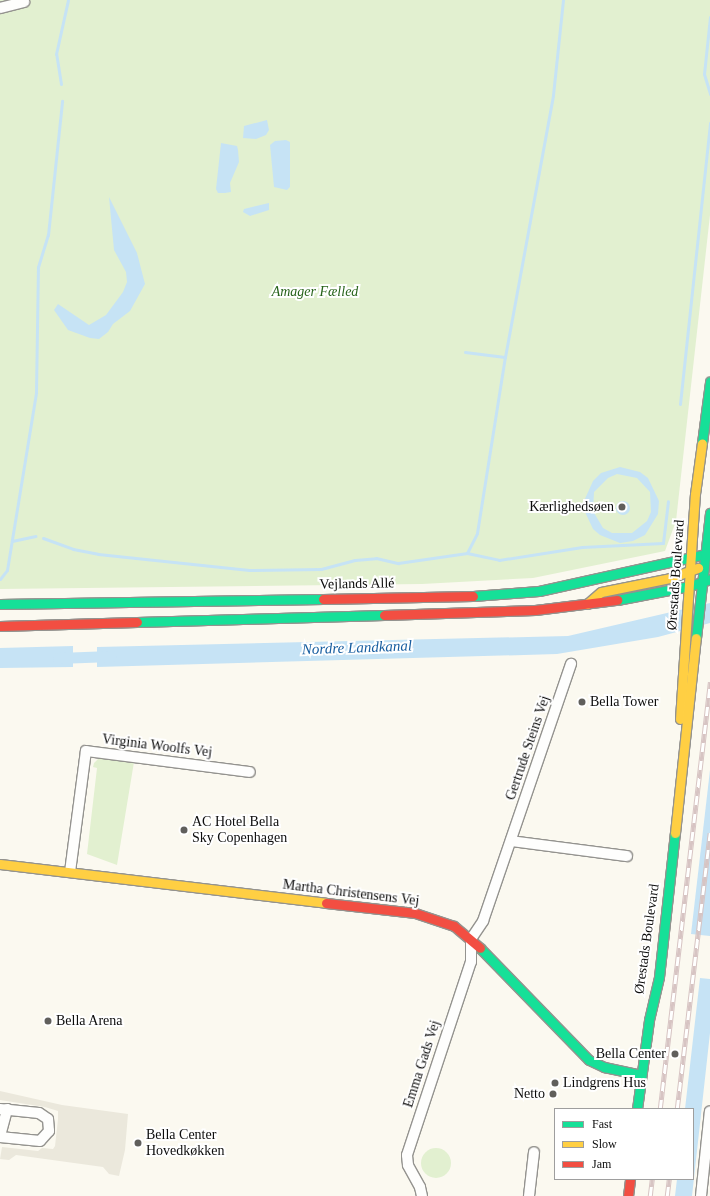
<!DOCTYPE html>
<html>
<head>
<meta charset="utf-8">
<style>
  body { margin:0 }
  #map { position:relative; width:710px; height:1196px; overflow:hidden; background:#fbf9f0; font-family:"Times New Roman",serif }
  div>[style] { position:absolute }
  .green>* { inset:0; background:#e2f0d0 }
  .round { border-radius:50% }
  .plaza>* { inset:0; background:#ebe8dc }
  .water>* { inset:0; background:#c6e3f5 }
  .stream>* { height:3px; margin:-1.5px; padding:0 1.5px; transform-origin:1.5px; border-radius:1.5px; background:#c6e3f5 }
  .canal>* { height:11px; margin:-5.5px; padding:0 5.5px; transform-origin:5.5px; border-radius:5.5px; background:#c6e3f5 }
  .roads { filter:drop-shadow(1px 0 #94938f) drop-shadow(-1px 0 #94938f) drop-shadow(0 1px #94938f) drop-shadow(0 -1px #94938f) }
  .street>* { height:10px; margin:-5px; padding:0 5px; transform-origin:5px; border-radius:5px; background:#fefefd }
  .fast>* { height:9px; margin:-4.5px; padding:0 4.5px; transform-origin:4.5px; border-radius:4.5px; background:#16e098 }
  .slow>* { height:9px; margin:-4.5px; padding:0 4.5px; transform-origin:4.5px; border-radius:4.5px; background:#ffcf43 }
  .jam>* { height:9px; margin:-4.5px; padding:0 4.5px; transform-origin:4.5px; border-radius:4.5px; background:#f24e42 }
  .rail>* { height:4.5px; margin-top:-2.25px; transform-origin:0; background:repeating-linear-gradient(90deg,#fff 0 9px,#d7c4c3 0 18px); box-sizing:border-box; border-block:1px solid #d7c4c3 }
  .dots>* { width:11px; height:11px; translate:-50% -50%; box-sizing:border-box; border:2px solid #fff; border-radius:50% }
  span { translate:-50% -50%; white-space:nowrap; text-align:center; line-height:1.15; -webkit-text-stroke:4px #fff; paint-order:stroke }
  .park-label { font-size:14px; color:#28641c; font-style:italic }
  .poi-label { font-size:14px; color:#0c0c0c }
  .right { translate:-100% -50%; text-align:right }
  .left { translate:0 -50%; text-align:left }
  .street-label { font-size:14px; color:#0c0c0c }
  .water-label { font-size:15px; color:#155c9f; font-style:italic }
  .legend { position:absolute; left:554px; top:1108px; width:140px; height:72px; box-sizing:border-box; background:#fff; border:1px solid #9e9e9e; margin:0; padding:5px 7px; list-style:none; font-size:12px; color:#0c0c0c }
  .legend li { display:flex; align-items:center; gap:8px; height:20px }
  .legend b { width:20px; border:1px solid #9e9e9e }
</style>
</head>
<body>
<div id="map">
  <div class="green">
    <div style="clip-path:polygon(0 0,710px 0,710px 215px,676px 521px,665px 551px,533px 578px,422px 584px,0 589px)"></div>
    <div style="clip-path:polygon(99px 758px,134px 762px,117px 865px,87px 854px,97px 768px,93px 767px,94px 763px)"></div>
    <div class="round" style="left:421px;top:1148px;width:30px;height:30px"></div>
  </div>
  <div class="plaza">
    <div style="clip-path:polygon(0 1091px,62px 1105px,128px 1114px,125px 1150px,119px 1176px,109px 1174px,103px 1167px,16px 1155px,9px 1160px,0 1159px,2px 1147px,38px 1151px,42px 1148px,53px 1149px,55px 1146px,58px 1119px,58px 1111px,45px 1107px,0 1100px)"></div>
  </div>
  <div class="water">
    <div style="clip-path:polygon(267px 120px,269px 130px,266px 135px,256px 139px,243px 138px,244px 126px)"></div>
    <div style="clip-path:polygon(286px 140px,290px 142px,290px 187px,287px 190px,274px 187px,270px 145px,275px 141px)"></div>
    <div style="clip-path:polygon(221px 143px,237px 146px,238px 150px,239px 162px,230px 183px,231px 192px,225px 193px,218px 193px,216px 189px)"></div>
    <div style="clip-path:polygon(109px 197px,137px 253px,145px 284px,130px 311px,113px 324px,108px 332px,99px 339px,90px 338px,68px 330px,54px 310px,58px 304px,89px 325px,106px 315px,123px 292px,127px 282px,126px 272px,114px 250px)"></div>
    <div style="clip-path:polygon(269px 203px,269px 210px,250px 216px,243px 212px,244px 209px)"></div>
    <div style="clip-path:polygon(evenodd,620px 467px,640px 472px,648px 478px,659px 501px,658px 514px,645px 535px,633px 541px,620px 543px,600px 535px,593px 529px,585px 512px,584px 501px,593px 481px,601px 473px,620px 467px,617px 474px,637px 478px,650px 492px,651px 512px,647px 521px,632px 533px,612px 533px,603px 528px,593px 511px,594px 492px,608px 478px,617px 474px)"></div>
    <div class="round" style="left:616px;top:501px;width:14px;height:14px"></div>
    <div style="clip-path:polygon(710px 603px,710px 623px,658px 637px,557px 654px,97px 667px,97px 647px,568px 636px)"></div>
    <div style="clip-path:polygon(73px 646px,73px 667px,0 668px,0 648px)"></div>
    <div style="clip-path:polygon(710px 770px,710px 936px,691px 934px)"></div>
    <div style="clip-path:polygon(700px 978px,710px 979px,710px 1033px,692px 1196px,675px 1196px,677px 1179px,693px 1179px,693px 1109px,685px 1109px)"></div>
  </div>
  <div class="stream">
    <div style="left:710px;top:17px;width:57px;rotate:96deg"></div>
    <div style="left:704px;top:74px;width:21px;rotate:73deg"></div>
    <div style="left:61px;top:84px;width:30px;rotate:-99deg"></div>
    <div style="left:56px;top:54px;width:55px;rotate:-77.5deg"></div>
    <div style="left:465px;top:352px;width:40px;rotate:7.1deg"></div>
    <div style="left:680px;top:404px;width:283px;rotate:-83.9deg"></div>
    <div style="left:43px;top:538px;width:32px;rotate:20deg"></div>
    <div style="left:73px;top:549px;width:25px;rotate:11deg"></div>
    <div style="left:98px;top:554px;width:152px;rotate:6deg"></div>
    <div style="left:249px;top:570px;width:72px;rotate:-0.8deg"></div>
    <div style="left:321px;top:569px;width:35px;rotate:-15deg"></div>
    <div style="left:355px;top:560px;width:21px;rotate:-5deg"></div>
    <div style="left:376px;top:558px;width:23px;rotate:13deg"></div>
    <div style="left:398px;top:563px;width:70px;rotate:-8.2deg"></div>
    <div style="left:467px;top:553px;width:22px;rotate:-63deg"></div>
    <div style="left:477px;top:533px;width:178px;rotate:-81deg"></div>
    <div style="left:505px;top:357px;width:266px;rotate:-79.6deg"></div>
    <div style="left:553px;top:95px;width:96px;rotate:-84deg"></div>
    <div style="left:12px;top:541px;width:24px;rotate:-12deg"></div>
    <div style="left:467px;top:553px;width:33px;rotate:12deg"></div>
    <div style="left:499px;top:560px;width:84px;rotate:-8.9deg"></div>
    <div style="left:582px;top:547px;width:81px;rotate:-2.8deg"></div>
    <div style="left:663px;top:543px;width:42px;rotate:-83.2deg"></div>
    <div style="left:0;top:579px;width:11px;rotate:-52deg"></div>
    <div style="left:7px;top:570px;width:180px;rotate:-80.7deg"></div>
    <div style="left:36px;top:392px;width:125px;rotate:-89.1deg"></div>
    <div style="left:38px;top:267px;width:34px;rotate:-73deg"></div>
    <div style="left:48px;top:235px;width:135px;rotate:-84deg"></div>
  </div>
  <div class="canal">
    <div style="left:58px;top:658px;width:53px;rotate:-2.2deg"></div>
  </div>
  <div class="roads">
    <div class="street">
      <div style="left:0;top:8px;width:25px;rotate:-14deg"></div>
      <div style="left:511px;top:841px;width:117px;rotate:7.4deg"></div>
      <div style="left:70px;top:872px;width:122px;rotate:-82.5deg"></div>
      <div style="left:86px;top:751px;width:165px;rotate:7.3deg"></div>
      <div style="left:0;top:1109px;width:39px;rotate:6deg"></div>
      <div style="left:39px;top:1113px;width:11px;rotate:34deg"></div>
      <div style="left:48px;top:1119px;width:12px;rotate:85deg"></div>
      <div style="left:49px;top:1131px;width:13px;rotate:132deg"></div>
      <div style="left:40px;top:1141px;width:40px;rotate:-174.3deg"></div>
      <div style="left:0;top:1136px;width:28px;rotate:-75deg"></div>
      <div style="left:422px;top:1196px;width:9px;rotate:-103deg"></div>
      <div style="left:420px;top:1187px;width:25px;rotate:-119deg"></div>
      <div style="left:408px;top:1165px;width:10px;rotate:-96deg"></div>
      <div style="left:407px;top:1155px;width:203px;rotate:-71.7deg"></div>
      <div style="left:471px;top:962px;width:23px;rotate:-90deg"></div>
      <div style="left:471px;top:939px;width:22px;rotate:-56deg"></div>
      <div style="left:483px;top:921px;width:272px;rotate:-71.1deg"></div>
      <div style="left:529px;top:1196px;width:44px;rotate:-83.5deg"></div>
      <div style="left:701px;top:1196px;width:85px;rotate:-84deg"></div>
    </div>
    <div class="fast">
      <div style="left:702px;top:443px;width:62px;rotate:-82.5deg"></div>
      <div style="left:473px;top:596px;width:66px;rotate:-4.3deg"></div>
      <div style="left:539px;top:591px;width:175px;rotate:-12.5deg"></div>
      <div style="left:617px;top:600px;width:74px;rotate:-10.9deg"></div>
      <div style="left:690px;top:586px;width:21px;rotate:-19deg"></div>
      <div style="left:0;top:604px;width:323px;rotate:-0.9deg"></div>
      <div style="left:137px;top:622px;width:247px;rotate:-1.6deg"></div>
      <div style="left:696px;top:638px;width:126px;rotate:-83.6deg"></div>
      <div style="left:480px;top:948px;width:156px;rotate:45.8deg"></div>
      <div style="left:589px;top:1060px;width:17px;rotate:25deg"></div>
      <div style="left:604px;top:1067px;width:38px;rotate:12deg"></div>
      <div style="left:637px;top:1109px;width:90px;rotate:-82.3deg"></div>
      <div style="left:649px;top:1020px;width:44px;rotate:-76.9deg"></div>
      <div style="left:659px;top:977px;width:145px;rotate:-83.7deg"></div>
    </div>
    <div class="slow">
      <div style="left:587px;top:604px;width:18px;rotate:-41deg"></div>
      <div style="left:601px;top:592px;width:70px;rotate:-11.5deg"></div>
      <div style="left:670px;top:578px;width:30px;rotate:-20deg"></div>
      <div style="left:680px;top:719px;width:225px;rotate:-86.2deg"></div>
      <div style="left:695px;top:494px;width:51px;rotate:-82.2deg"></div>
      <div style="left:675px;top:833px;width:196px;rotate:-83.9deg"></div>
      <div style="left:0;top:864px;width:328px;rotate:6.8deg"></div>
    </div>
    <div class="jam">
      <div style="left:323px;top:599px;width:150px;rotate:-1.1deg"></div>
      <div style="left:384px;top:615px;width:151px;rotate:-1.9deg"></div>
      <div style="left:535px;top:610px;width:83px;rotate:-7deg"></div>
      <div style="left:0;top:626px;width:137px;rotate:-1.7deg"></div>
      <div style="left:326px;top:903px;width:90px;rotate:6.4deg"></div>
      <div style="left:415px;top:913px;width:41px;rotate:18.4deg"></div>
      <div style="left:454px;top:926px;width:34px;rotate:40deg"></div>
      <div style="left:628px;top:1196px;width:17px;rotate:-83deg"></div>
    </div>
  </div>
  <div class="rail">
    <div style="left:660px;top:1109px;width:430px;rotate:-83.3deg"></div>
    <div style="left:677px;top:1109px;width:278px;rotate:-83.2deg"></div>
    <div style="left:650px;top:1196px;width:17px;rotate:-83deg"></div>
    <div style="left:667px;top:1196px;width:17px;rotate:-83deg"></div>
  </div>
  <div class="dots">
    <div style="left:622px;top:507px;background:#605f5c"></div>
    <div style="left:582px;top:702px;background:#605f5c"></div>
    <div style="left:184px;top:830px;background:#605f5c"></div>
    <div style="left:48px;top:1021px;background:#605f5c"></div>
    <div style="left:675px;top:1054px;background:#605f5c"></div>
    <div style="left:555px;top:1083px;background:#605f5c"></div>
    <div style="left:553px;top:1094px;background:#605f5c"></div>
    <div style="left:138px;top:1143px;background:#605f5c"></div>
  </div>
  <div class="park-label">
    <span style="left:315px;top:292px">Amager Fælled</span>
  </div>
  <div class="poi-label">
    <span class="right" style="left:614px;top:507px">Kærlighedsøen</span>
    <span class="left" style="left:590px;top:702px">Bella Tower</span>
    <span class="left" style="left:192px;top:830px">AC Hotel Bella<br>Sky Copenhagen</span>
    <span class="left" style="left:56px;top:1021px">Bella Arena</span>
    <span class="right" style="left:666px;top:1054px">Bella Center</span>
    <span class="left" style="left:563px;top:1083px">Lindgrens Hus</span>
    <span class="right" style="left:545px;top:1094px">Netto</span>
    <span class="left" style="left:146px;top:1143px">Bella Center<br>Hovedkøkken</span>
  </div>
  <div class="street-label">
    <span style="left:676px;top:575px;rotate:-86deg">Ørestads Boulevard</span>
    <span style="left:357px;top:584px;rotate:-1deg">Vejlands Allé</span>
    <span style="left:157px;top:746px;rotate:7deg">Virginia Woolfs Vej</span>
    <span style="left:528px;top:748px;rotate:-71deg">Gertrude Steins Vej</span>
    <span style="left:351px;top:893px;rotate:7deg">Martha Christensens Vej</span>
    <span style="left:647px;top:939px;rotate:-82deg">Ørestads Boulevard</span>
    <span style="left:422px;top:1064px;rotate:-72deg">Emma Gads Vej</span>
  </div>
  <div class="water-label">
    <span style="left:357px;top:648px;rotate:-2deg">Nordre Landkanal</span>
  </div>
  <ul class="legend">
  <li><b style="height:5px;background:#16e098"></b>Fast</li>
  <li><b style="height:5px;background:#ffcf43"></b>Slow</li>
  <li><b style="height:5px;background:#f24e42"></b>Jam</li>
  </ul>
</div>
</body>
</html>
